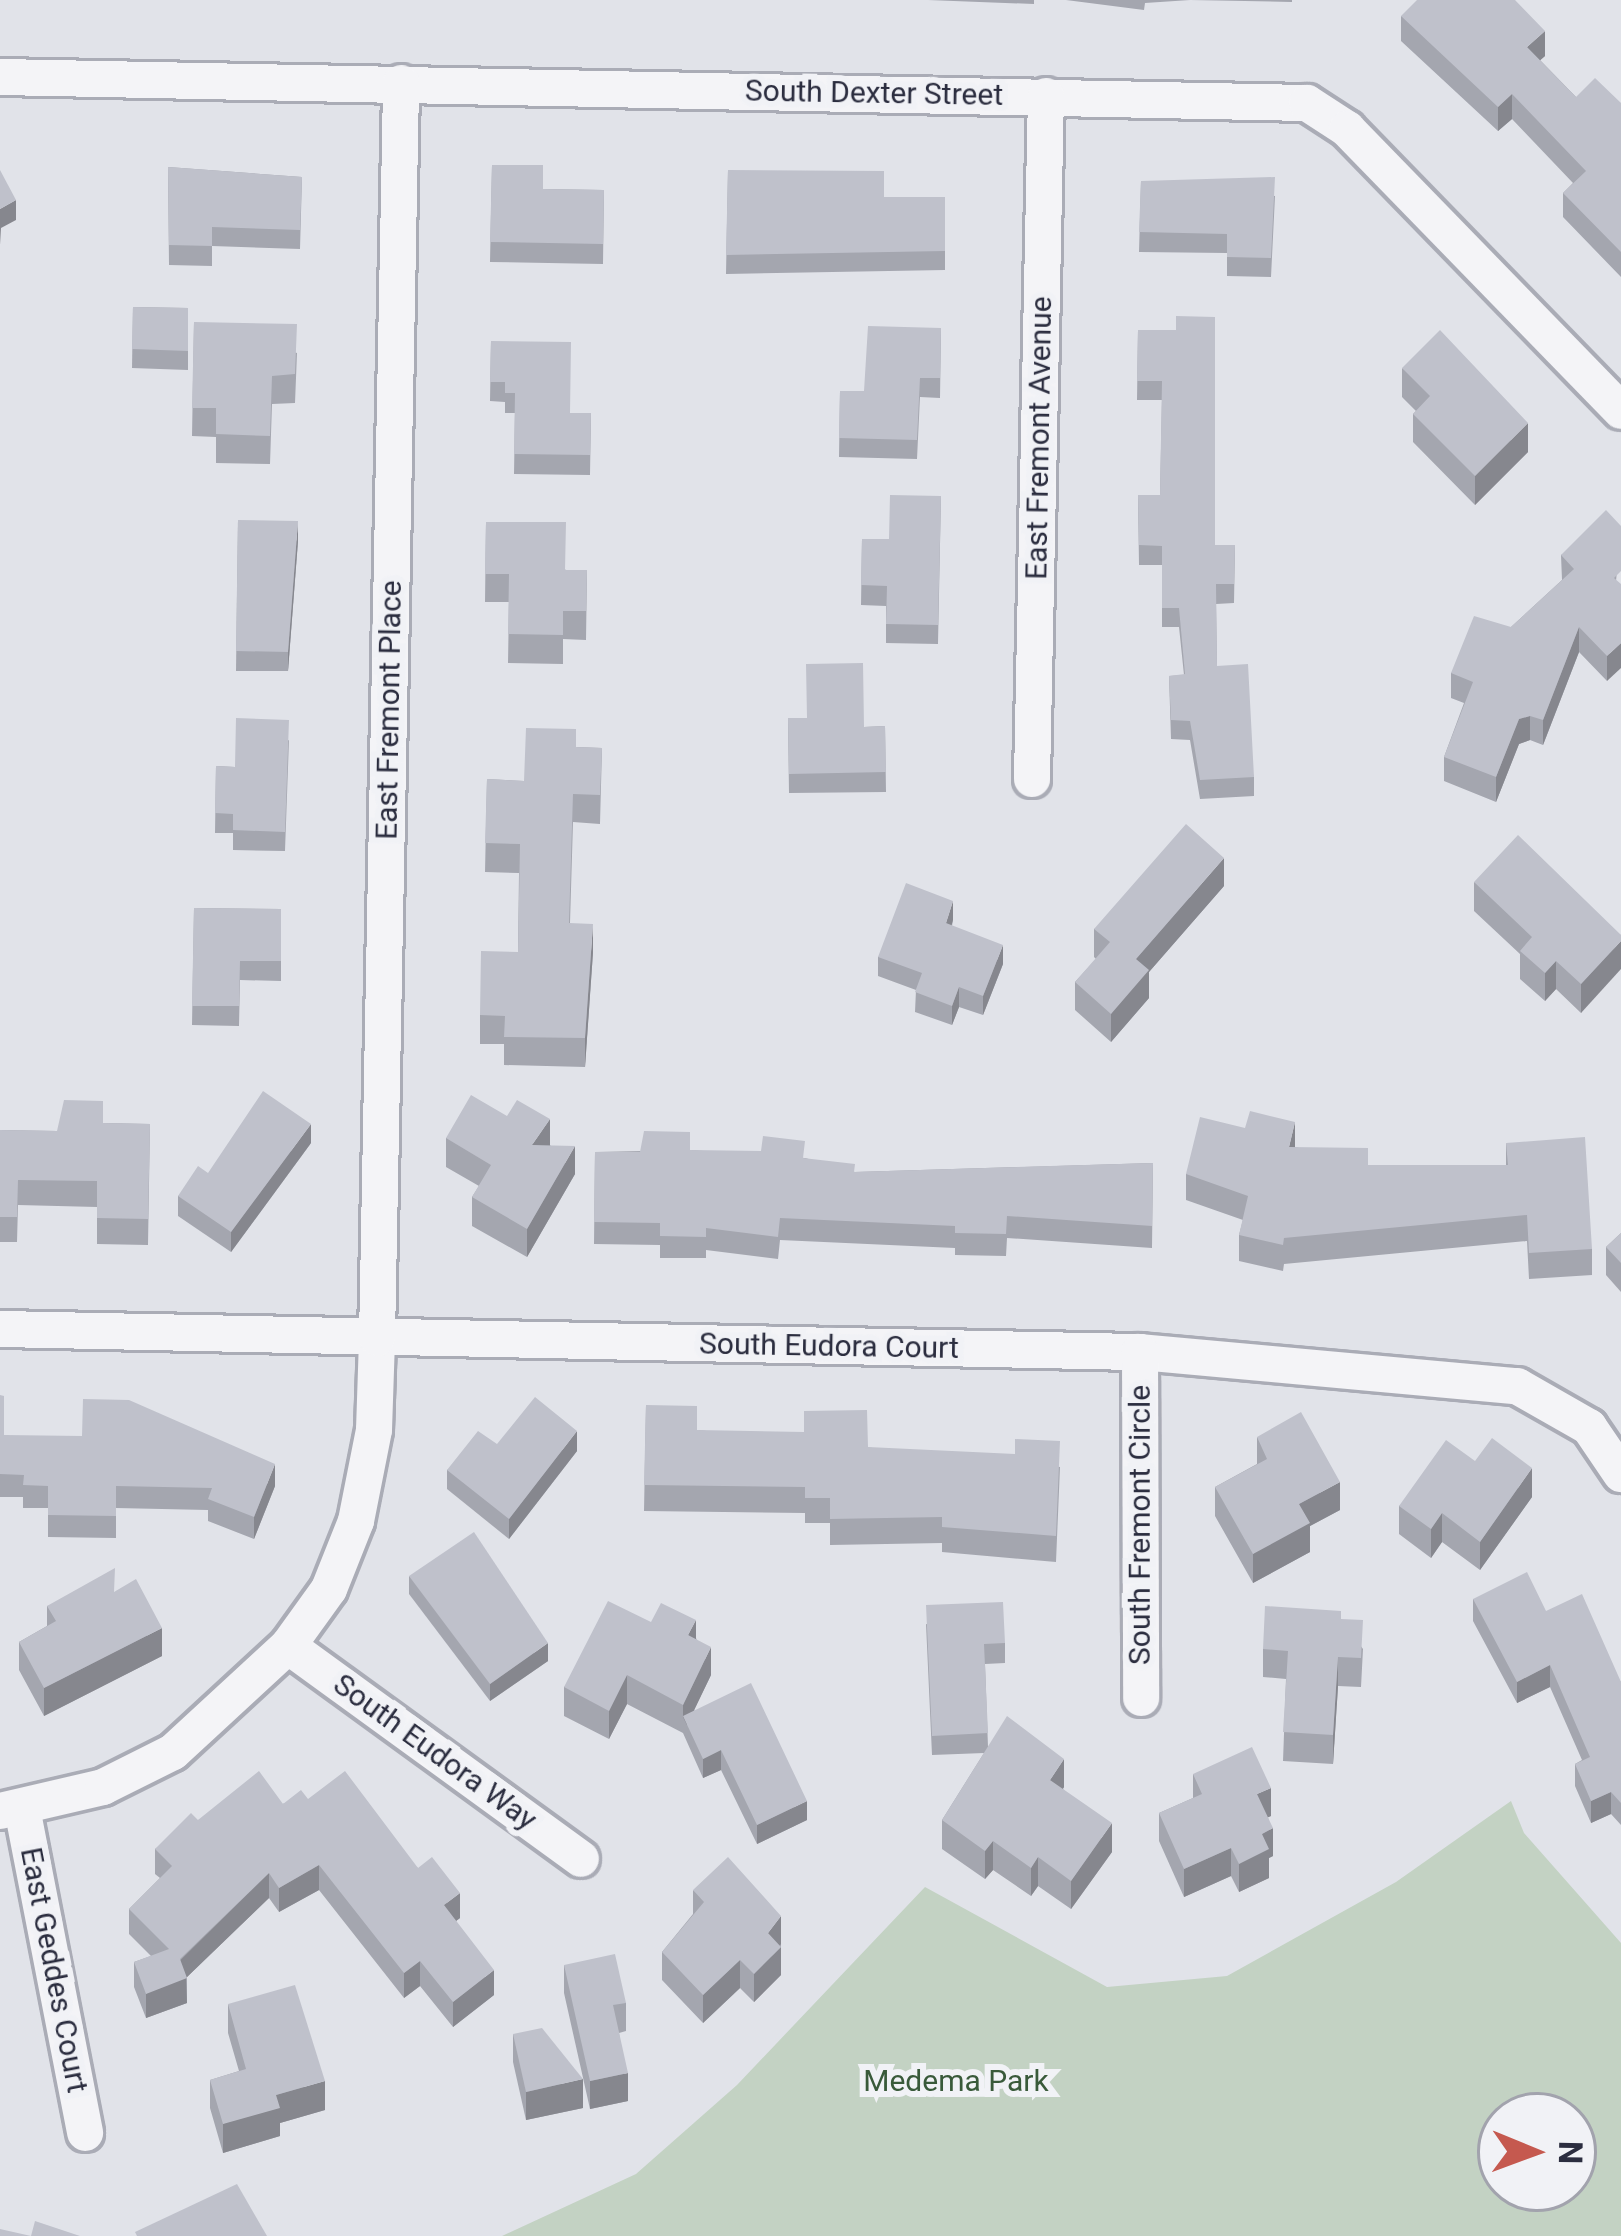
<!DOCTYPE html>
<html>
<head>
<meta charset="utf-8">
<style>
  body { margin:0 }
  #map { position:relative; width:1621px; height:2236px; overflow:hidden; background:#e1e3e9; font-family:Roboto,sans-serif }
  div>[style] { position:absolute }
  .green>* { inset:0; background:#c3d2c3 }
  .roads { filter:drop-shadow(3px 0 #aaacb6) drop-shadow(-3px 0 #aaacb6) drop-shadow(0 3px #aaacb6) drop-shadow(0 -3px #aaacb6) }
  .minor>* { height:36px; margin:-18px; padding:0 18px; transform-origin:18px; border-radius:18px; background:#f4f4f7 }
  .wall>* { inset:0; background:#a4a6af }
  .shaded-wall>* { inset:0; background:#86878e }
  .building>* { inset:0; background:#bfc1cb }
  span { translate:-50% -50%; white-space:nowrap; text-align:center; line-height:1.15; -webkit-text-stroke:12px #f1f2f6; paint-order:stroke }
  .street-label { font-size:30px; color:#2b2d3f }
  .park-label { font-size:30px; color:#395a3a }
  .north { position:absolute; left:1477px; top:2092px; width:120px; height:120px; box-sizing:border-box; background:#f1f2f6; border:3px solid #a2a3ad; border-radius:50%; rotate:91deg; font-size:33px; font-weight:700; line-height:48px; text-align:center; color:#2b2d3f }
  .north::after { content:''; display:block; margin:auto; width:42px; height:54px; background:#c5594f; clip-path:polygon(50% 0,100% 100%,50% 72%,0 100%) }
</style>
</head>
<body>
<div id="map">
  <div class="green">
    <div style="clip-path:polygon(evenodd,1511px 1801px,1524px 1833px,1621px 1943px,1621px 2236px,502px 2236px,636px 2174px,737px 2085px,925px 1887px,1107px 1987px,1227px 1976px,1396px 1882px,1511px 1801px,1573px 2116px,1573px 2188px,1501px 2188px,1501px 2116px,1573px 2116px)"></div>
  </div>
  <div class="roads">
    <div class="minor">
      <div style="left:0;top:77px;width:1307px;rotate:1.14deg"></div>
      <div style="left:1307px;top:103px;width:48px;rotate:33deg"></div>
      <div style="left:1347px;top:129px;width:393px;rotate:45.8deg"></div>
      <div style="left:1032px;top:779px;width:683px;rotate:-88.83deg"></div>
      <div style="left:0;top:1329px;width:1140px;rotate:1.16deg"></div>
      <div style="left:1140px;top:1352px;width:379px;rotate:5.2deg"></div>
      <div style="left:1517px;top:1386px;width:83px;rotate:29.7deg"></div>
      <div style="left:1589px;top:1427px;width:57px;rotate:55.8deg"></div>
      <div style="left:1140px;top:1352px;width:346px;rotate:89.8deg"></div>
      <div style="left:288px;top:1646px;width:362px;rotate:36deg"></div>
      <div style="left:22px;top:1808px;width:331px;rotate:79deg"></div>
      <div style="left:0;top:1811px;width:106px;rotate:-13.1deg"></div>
      <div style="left:103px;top:1787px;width:78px;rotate:-26.6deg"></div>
      <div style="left:173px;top:1752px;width:156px;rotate:-42.7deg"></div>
      <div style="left:288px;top:1646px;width:70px;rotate:-54.3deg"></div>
      <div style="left:329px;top:1589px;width:73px;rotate:-68.3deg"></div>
      <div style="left:356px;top:1521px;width:93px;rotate:-78.8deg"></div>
      <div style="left:374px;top:1430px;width:92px;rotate:-88.1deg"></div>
      <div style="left:377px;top:1338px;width:1255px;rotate:-88.9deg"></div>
    </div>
  </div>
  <div class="wall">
    <div style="clip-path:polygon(928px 0,1034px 0,1034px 4px)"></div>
    <div style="clip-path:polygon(1066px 0,1292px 0,1292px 2px,1190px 0,1145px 3px,1144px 10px)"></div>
    <div style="clip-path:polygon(1401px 16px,1545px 56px,1540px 60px,1576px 97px,1621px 103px,1621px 277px,1563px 217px,1563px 193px,1573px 183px,1512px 119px,1498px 131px,1401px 41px)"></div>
    <div style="clip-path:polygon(492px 165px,543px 189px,604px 190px,603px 264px,490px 262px)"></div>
    <div style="clip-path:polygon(168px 167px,302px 177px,300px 249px,212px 246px,212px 266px,169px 265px)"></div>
    <div style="clip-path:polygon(728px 170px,884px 197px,945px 197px,945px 270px,726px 274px)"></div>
    <div style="clip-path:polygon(1141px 181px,1275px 196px,1271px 277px,1227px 276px,1227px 253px,1139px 252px)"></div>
    <div style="clip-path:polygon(133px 307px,188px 308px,188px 370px,132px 368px)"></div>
    <div style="clip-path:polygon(194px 322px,297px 353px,295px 403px,272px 404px,270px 464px,216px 463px,216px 437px,192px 436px)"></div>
    <div style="clip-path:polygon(941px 328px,940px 398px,920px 397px,917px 459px,839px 457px,840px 391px,864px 391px)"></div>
    <div style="clip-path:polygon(1138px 330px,1176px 330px,1215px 545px,1235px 545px,1234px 603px,1216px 604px,1217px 666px,1254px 777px,1254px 796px,1200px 799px,1190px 740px,1171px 739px,1169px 676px,1184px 675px,1179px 627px,1162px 627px,1162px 565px,1139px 565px,1138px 495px,1160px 495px,1162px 400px,1137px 400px)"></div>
    <div style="clip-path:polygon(491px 341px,570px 413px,591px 413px,590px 475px,514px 474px,515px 413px,505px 413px,505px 402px,490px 401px)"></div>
    <div style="clip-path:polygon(1402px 368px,1528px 452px,1475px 505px,1413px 442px,1413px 414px,1416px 411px,1402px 397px)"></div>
    <div style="clip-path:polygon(941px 496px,938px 644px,886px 643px,886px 606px,861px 605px,862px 539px,889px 539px)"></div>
    <div style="clip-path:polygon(238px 520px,298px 541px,288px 671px,236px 671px)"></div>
    <div style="clip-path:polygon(486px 522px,566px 570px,587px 570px,586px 640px,563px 639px,563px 664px,508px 663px,509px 602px,485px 602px)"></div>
    <div style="clip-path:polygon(1621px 526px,1607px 681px,1579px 652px,1543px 745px,1530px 740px,1519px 744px,1496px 802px,1444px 781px,1444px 757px,1464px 703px,1451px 698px,1451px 673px,1511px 627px,1562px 580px,1561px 555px)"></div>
    <div style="clip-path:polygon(788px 718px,864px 727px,885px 726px,886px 792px,789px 793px)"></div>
    <div style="clip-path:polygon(289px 740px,285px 851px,233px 850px,233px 833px,215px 833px,216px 766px,235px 767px)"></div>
    <div style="clip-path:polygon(576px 747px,602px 748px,600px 824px,573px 822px,570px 923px,593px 952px,585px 1067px,504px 1065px,504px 1044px,480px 1044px,480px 1015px,518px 952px,519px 873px,485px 872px,487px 779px,524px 781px)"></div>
    <div style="clip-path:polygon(1474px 882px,1621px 935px,1581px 1013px,1556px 989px,1545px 1001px,1520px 979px,1520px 954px,1474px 911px)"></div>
    <div style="clip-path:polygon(1224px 886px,1149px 972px,1149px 998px,1111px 1042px,1075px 1010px,1075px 982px,1096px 959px,1094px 957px,1094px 929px)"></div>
    <div style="clip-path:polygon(194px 908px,281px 909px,281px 981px,240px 980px,239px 1026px,192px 1025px)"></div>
    <div style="clip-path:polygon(953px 920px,952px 926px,1003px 964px,983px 1015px,959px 1007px,952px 1025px,915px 1012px,916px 990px,878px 976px,878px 957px)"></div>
    <div style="clip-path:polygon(103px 1123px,150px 1124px,148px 1245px,97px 1244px,97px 1207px,18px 1205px,17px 1242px,0 1242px,0 1130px,57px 1131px)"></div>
    <div style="clip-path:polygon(446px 1138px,550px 1145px,575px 1174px,527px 1257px,472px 1226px,472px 1197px,479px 1186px,446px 1167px)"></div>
    <div style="clip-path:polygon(311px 1143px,231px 1252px,178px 1216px,178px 1196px)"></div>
    <div style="clip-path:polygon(1506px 1143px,1592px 1249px,1592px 1275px,1529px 1279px,1527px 1241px,1284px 1264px,1283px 1271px,1239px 1261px,1239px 1235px,1243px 1220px,1186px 1200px,1186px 1174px,1295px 1147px,1368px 1165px,1506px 1165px)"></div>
    <div style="clip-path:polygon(690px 1150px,805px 1158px,855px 1172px,1153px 1163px,1152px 1248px,1007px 1238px,1006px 1256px,955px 1255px,955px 1248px,780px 1240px,778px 1259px,706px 1250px,706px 1258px,660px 1258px,660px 1245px,594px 1244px,595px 1152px)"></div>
    <div style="clip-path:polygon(1621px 1233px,1621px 1292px,1606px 1275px,1606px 1247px)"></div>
    <div style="clip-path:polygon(0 1395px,4px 1435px,275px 1486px,254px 1539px,208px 1521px,208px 1510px,116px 1508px,116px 1538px,48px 1537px,48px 1508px,23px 1508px,23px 1497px,0 1497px)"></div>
    <div style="clip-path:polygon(646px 1405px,697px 1430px,1060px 1467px,1056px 1562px,942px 1552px,942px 1543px,830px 1545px,830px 1523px,805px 1523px,805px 1513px,644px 1511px)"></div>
    <div style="clip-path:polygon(1257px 1437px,1340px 1510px,1310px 1526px,1310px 1552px,1253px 1583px,1215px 1516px,1215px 1487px,1257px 1464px)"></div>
    <div style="clip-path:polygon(497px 1444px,577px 1451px,509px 1539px,447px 1489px,447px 1470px)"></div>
    <div style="clip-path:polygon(1475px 1461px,1532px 1497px,1480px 1570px,1442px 1542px,1431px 1558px,1399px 1534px,1399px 1506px)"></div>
    <div style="clip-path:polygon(409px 1576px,548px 1661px,490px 1701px,409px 1594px)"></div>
    <div style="clip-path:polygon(115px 1592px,162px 1656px,44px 1716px,19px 1670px,19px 1642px,47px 1626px,47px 1606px)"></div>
    <div style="clip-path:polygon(1473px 1599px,1546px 1611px,1621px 1682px,1621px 1825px,1611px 1814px,1591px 1823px,1575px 1786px,1575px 1764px,1582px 1760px,1550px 1687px,1517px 1703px,1473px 1621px)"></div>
    <div style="clip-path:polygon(1341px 1619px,1363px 1649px,1361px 1687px,1338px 1686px,1333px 1764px,1283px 1761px,1286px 1679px,1263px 1677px,1263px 1649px)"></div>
    <div style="clip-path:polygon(651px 1622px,696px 1638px,711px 1675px,694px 1710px,807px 1820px,757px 1844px,721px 1770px,703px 1778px,683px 1733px,627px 1704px,609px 1739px,564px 1716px,564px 1687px)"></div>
    <div style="clip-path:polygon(926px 1624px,1005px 1643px,1005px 1663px,985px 1664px,988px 1747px,1064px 1787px,1063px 1789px,1112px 1852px,1071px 1909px,1038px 1886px,1031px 1896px,993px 1870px,985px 1879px,942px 1849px,942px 1820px,984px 1753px,932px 1755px)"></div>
    <div style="clip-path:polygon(1193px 1774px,1271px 1816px,1268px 1817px,1273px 1856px,1269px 1858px,1269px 1878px,1239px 1892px,1231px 1876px,1184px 1897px,1159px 1841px,1159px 1813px,1193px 1798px)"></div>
    <div style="clip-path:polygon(308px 1799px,418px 1868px,460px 1918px,456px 1921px,494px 1995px,453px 2027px,420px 1986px,404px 1998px,319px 1890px,279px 1912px,269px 1898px,187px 1977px,187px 2003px,146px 2018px,134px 1987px,134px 1962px,151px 1956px,129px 1934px,129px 1909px,160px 1878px,155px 1874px,155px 1849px,198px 1820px)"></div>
    <div style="clip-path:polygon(693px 1890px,781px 1944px,781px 1975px,754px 2002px,740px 1988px,703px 2023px,662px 1980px,662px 1952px,693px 1914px)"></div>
    <div style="clip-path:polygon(564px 1965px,626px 2003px,626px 2031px,619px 2033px,628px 2101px,590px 2109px,564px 1993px)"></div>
    <div style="clip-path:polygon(228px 2004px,325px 2110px,280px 2123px,280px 2136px,223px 2153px,210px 2108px,210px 2080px,239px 2071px,228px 2033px)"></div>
    <div style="clip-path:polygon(513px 2034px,583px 2108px,526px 2120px,513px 2062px)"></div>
  </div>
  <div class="shaded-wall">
    <div style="clip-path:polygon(1545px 31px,1545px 56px,1527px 72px,1527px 47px)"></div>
    <div style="clip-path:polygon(1512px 94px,1512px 119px,1498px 131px,1498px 107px)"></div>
    <div style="clip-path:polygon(16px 200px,16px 220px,1px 228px,0 245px,0 209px)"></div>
    <div style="clip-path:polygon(1528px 423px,1528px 452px,1475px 505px,1475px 476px)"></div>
    <div style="clip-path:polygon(298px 521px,298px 541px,288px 671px,288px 652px)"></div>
    <div style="clip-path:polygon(1579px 627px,1579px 652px,1543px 745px,1543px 720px)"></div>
    <div style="clip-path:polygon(1621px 643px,1621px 668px,1607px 681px,1607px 656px)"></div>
    <div style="clip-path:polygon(1530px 716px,1530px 740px,1519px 744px,1496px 802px,1496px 777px,1519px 719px)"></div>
    <div style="clip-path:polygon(1224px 858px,1224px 886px,1149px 972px,1149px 998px,1111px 1042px,1111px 1014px,1136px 959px)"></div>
    <div style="clip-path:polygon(953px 901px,953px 920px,946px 943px,946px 923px)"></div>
    <div style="clip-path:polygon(593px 924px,593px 952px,585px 1067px,585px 1038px)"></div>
    <div style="clip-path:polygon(1621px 941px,1621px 969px,1581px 1013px,1581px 984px)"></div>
    <div style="clip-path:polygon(1003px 945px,1003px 964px,983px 1015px,983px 996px)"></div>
    <div style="clip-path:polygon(1556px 961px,1556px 989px,1545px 1001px,1545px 973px)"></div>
    <div style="clip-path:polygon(959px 987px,959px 1007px,952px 1025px,952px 1006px)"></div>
    <div style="clip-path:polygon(550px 1119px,550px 1147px,532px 1145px)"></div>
    <div style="clip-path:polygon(1295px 1122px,1295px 1148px,1289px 1147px)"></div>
    <div style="clip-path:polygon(311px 1124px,311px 1143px,231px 1252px,231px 1232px)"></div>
    <div style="clip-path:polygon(575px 1146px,575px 1174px,527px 1257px,527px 1229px)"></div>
    <div style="clip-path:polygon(577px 1431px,577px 1451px,509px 1539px,509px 1519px)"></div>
    <div style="clip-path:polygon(275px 1464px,275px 1486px,254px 1539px,254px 1517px)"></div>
    <div style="clip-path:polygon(1532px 1468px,1532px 1497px,1480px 1570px,1480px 1542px)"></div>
    <div style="clip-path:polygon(1340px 1482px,1340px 1510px,1310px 1526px,1310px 1552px,1253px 1583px,1253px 1554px,1299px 1504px)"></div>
    <div style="clip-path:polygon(1442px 1513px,1442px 1542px,1431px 1558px,1431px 1529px)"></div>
    <div style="clip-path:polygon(696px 1620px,696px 1649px,688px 1635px)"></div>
    <div style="clip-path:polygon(162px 1628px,162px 1656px,44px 1716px,44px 1688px)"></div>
    <div style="clip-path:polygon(548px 1643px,548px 1661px,490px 1701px,490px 1684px)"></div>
    <div style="clip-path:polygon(711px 1647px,711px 1675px,687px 1725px,683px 1717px,683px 1705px)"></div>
    <div style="clip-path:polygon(1338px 1657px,1338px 1686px,1333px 1764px,1333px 1735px)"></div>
    <div style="clip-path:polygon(1550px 1665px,1550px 1687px,1517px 1703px,1517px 1682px)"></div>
    <div style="clip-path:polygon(627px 1675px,627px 1704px,609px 1739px,609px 1711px)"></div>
    <div style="clip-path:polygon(721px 1750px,721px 1770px,703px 1778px,703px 1759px)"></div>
    <div style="clip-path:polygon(1064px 1759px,1064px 1787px,1050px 1808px,1050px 1780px)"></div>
    <div style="clip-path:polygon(1271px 1788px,1271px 1816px,1257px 1822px,1257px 1794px)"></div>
    <div style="clip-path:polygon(1611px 1792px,1611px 1814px,1591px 1823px,1591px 1801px)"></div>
    <div style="clip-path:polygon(807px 1801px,807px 1820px,757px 1844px,757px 1825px)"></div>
    <div style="clip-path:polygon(1112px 1823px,1112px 1852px,1071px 1909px,1071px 1881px)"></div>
    <div style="clip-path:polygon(1273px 1828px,1273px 1856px,1269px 1858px,1269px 1878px,1239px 1892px,1239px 1864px,1262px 1834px)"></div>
    <div style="clip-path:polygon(993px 1841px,993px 1870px,985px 1879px,985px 1851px)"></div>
    <div style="clip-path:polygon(1231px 1848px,1231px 1876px,1184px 1897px,1184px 1869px)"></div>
    <div style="clip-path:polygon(1038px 1857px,1038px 1886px,1031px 1896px,1031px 1868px)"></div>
    <div style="clip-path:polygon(319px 1865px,319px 1890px,279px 1912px,279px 1888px)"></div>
    <div style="clip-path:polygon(269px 1873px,269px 1898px,186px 1978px,187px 2003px,146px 2018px,146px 1994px)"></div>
    <div style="clip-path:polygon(460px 1893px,460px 1918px,444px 1930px,444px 1905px)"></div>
    <div style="clip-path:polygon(781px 1916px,781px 1944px,771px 1957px,781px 1947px,781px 1975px,754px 2002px,754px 1974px,768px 1933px)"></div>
    <div style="clip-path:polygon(740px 1960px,740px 1988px,703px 2023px,703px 1995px)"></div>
    <div style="clip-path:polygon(420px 1961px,420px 1986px,404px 1998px,404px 1973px)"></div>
    <div style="clip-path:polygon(494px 1970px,494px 1995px,453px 2027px,453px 2002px)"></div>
    <div style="clip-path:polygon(628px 2073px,628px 2101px,590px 2109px,590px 2081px)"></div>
    <div style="clip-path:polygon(583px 2079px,583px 2108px,526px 2120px,526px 2092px)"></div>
    <div style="clip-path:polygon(325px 2081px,325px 2110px,280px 2123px,280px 2136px,223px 2153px,223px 2124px,276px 2095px)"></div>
  </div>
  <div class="building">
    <div style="clip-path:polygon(1417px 0,1515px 0,1545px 31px,1527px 47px,1576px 97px,1595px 78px,1621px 103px,1621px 252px,1563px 193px,1586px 171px,1512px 94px,1498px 107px,1401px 16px)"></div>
    <div style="clip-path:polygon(492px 165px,543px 165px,543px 189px,604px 190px,603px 244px,490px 242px)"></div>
    <div style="clip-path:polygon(168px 167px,302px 177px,300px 230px,212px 227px,212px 246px,169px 245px)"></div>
    <div style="clip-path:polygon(0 170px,16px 200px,0 209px)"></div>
    <div style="clip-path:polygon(728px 170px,884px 171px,884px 197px,945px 197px,945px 251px,726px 255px)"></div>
    <div style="clip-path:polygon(1275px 177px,1271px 258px,1227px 257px,1227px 234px,1139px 232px,1141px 181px)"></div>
    <div style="clip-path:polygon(133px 307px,188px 308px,188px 351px,132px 349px)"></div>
    <div style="clip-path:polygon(1176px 316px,1215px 317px,1215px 545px,1235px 545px,1234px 584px,1216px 584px,1217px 666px,1248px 664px,1254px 777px,1200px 780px,1190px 721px,1171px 720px,1169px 676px,1185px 674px,1179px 608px,1162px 608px,1162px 546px,1139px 545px,1138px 495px,1160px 495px,1162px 381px,1137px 381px,1138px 330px,1176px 330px)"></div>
    <div style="clip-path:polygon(194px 322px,297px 324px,295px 374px,272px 376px,270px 436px,216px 434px,216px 408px,192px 408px)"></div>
    <div style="clip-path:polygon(868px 326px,941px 328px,940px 378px,920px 378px,917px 440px,839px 438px,840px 391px,864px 391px)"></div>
    <div style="clip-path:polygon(1440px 330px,1528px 423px,1475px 476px,1413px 414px,1430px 396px,1402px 368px)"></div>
    <div style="clip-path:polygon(491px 341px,571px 342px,570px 413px,591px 413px,590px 455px,514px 454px,515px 393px,505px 393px,505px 382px,490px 382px)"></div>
    <div style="clip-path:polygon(890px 495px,941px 496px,938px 625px,886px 624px,887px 586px,861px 585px,862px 539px,889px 539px)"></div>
    <div style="clip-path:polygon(1606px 510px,1621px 526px,1621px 571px,1614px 578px,1621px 584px,1621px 643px,1607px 656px,1579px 627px,1543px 720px,1530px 716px,1519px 719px,1496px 777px,1444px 757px,1473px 682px,1451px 673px,1474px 616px,1511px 627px,1574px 569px,1561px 555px)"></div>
    <div style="clip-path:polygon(238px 520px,298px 521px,288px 652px,236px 651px)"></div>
    <div style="clip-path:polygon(486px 522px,566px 522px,565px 570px,587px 570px,586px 611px,563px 611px,563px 635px,508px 634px,509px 574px,485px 574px)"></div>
    <div style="clip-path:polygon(863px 663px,864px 727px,885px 726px,886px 772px,789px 774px,788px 718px,807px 718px,806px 664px)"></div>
    <div style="clip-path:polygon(236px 718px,289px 720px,285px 832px,233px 830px,233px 814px,215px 813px,216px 766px,235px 767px)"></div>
    <div style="clip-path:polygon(526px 728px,576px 729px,576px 747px,602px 748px,600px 795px,573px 794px,569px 923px,593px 924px,585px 1038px,504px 1037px,505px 1016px,480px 1015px,481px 951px,518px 952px,520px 844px,485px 843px,487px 779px,524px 781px)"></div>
    <div style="clip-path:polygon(1186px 824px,1224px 858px,1136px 959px,1149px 970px,1111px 1014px,1075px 982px,1110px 942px,1094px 929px)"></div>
    <div style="clip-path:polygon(1518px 835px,1621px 935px,1621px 941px,1581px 984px,1556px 961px,1545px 973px,1520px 951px,1532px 937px,1474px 882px)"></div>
    <div style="clip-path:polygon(906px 883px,953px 901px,946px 923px,1003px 945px,983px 996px,959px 987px,952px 1006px,915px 992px,922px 973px,878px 957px)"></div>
    <div style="clip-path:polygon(194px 908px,281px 909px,281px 961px,240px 961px,239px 1006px,192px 1006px)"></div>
    <div style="clip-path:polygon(263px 1091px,311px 1124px,231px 1232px,178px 1196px,198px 1166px,208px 1173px)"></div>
    <div style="clip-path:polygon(471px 1095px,507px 1116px,517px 1100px,550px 1119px,532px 1145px,575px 1146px,527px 1229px,472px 1197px,491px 1165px,446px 1138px)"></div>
    <div style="clip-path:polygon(64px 1100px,103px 1101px,103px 1123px,150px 1124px,148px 1219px,97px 1218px,97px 1181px,18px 1180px,17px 1217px,0 1217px,0 1130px,57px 1131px)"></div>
    <div style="clip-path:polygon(1250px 1111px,1295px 1122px,1289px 1147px,1368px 1148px,1368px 1165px,1508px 1165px,1506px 1143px,1585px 1137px,1592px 1249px,1529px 1253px,1527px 1215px,1284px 1238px,1283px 1245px,1239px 1235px,1248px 1196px,1186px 1174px,1200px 1117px,1245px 1128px)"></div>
    <div style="clip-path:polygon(644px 1131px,690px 1132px,690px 1150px,761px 1151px,763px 1136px,805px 1141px,803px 1158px,855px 1164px,854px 1172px,1153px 1163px,1152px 1226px,1007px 1216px,1006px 1234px,955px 1233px,955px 1226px,780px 1218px,778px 1237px,706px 1228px,706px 1237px,660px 1236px,660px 1223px,594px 1222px,595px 1152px,640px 1152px)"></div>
    <div style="clip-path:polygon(1621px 1233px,1621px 1263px,1606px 1247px)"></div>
    <div style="clip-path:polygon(0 1395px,4px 1396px,4px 1435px,82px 1436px,83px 1399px,129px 1400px,275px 1464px,254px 1517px,208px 1499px,212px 1488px,116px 1486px,116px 1516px,48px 1515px,48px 1486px,23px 1485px,24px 1475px,0 1474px)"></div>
    <div style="clip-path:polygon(535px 1397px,577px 1431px,509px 1519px,447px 1470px,478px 1431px,497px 1444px)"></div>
    <div style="clip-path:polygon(646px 1405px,697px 1406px,697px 1430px,804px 1432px,804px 1411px,867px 1410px,868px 1447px,1015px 1454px,1015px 1439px,1060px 1441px,1056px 1536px,942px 1527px,942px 1517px,830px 1519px,830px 1498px,805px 1498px,805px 1487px,644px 1485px)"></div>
    <div style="clip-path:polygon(1301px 1412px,1340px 1482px,1299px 1504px,1310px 1523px,1253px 1554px,1215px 1487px,1267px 1459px,1257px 1437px)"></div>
    <div style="clip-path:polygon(1492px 1438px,1532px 1468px,1480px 1542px,1442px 1513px,1431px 1529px,1399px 1506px,1446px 1440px,1475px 1461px)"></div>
    <div style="clip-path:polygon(474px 1532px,548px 1643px,490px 1684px,409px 1576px)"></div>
    <div style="clip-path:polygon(115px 1568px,114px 1592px,136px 1579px,162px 1628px,44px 1688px,19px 1642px,56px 1621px,47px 1606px)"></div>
    <div style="clip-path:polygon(1527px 1572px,1546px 1611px,1582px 1594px,1621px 1682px,1621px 1803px,1611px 1792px,1591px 1801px,1575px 1764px,1590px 1757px,1550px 1665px,1517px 1682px,1473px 1599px)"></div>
    <div style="clip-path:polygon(608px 1601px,651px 1622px,661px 1603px,696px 1620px,688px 1635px,711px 1647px,683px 1705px,627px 1675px,609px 1711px,564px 1687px)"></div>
    <div style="clip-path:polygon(1003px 1602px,1005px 1643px,984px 1644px,988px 1733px,932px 1736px,926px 1605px)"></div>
    <div style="clip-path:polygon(1265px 1606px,1341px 1611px,1341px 1619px,1363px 1620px,1361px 1658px,1338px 1657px,1333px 1735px,1283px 1732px,1288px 1651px,1263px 1649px)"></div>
    <div style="clip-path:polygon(751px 1683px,807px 1801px,757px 1825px,721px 1750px,703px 1759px,683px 1716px)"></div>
    <div style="clip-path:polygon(1007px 1716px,1064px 1759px,1050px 1780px,1112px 1823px,1071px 1881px,1038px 1857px,1031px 1868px,993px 1841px,985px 1851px,942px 1820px)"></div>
    <div style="clip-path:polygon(1252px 1747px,1271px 1788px,1257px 1794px,1273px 1828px,1262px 1834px,1269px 1849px,1239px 1864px,1231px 1848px,1184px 1869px,1159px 1813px,1202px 1794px,1193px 1774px)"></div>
    <div style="clip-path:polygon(259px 1771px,283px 1804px,301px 1790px,308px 1799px,345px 1771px,418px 1868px,432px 1857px,460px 1893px,444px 1905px,494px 1970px,453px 2002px,420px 1961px,404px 1973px,319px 1865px,279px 1888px,269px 1873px,180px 1959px,187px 1978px,146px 1994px,134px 1962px,169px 1949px,129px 1909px,172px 1866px,155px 1849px,191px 1813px,198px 1820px)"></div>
    <div style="clip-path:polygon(728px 1857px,781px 1916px,768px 1933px,781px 1947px,754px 1974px,740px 1960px,703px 1995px,662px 1952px,704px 1902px,693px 1890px)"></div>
    <div style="clip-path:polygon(615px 1954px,626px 2003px,613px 2005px,628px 2073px,590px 2081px,564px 1965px)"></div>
    <div style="clip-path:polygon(295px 1985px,325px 2081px,276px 2095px,280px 2108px,223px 2124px,210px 2080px,246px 2069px,228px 2004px)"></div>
    <div style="clip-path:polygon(542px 2028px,583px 2079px,526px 2092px,513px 2034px)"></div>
    <div style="clip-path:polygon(237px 2184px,267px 2236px,137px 2236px,135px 2232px)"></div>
    <div style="clip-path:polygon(35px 2221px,80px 2236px,0 2236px,0 2229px,31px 2236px)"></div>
  </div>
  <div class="street-label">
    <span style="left:874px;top:93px;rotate:1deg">South Dexter Street</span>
    <span style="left:1039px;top:438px;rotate:-89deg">East Fremont Avenue</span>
    <span style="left:389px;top:710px;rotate:-89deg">East Fremont Place</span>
    <span style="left:829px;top:1346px;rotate:1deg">South Eudora Court</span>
    <span style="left:1140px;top:1525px;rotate:-90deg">South Fremont Circle</span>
    <span style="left:435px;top:1752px;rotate:36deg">South Eudora Way</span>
    <span style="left:54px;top:1970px;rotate:79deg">East Geddes Court</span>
  </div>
  <div class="park-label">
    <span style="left:956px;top:2081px">Medema Park</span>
  </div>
  <div class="north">N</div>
</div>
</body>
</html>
